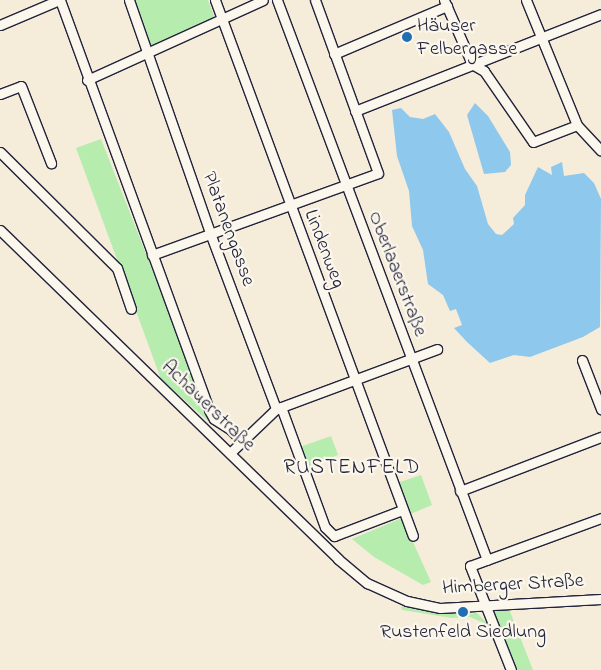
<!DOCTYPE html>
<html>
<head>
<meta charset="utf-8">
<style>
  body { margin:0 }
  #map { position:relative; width:601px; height:670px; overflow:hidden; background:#f5ecda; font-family:"Indie Flower",sans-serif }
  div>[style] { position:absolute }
  .green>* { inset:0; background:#b6ecae }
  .water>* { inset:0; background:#8ec8ed }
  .roads { filter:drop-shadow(1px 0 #22223b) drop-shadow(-1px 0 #22223b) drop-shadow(0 1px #22223b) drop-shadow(0 -1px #22223b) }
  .minor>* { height:9px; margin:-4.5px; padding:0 4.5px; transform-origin:4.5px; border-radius:4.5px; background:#fbf7ec }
  .dots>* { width:14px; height:14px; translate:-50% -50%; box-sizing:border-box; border:2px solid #fbf7ec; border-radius:50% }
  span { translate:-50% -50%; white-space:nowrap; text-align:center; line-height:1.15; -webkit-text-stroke:4.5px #fbf7ec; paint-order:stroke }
  .poi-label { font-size:20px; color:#22223b }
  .left { translate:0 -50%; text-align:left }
  .street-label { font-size:20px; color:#22223b }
  .neighbourhood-label { font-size:21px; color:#22223b; letter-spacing:1px }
</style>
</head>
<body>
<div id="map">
  <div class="green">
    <div style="clip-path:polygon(134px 0,208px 0,214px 16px,210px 21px,155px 46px,150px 45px)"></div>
    <div style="clip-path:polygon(101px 139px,211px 420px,209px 422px,161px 379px,76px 148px)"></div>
    <div style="clip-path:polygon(331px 436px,338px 455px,307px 467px,300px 447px)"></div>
    <div style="clip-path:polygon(421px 475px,432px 505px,408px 515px,397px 483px)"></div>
    <div style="clip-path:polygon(402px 518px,431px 582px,423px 585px,374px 557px,352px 539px)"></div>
    <div style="clip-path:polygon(409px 605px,450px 613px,473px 614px,475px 611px,488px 624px,508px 670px,484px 623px,470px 617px,452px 618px,402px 610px,401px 607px)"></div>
    <div style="clip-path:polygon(496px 609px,509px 609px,533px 670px,515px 670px,492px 613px)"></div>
  </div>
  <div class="water">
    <div style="clip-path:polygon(475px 103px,488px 116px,510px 152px,511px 165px,505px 172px,484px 174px,467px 115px)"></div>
    <div style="clip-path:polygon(401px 108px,410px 117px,423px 119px,435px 114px,449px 132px,465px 169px,477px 186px,488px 224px,496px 234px,502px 235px,514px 224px,513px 218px,525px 205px,525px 195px,538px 167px,552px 175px,551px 167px,562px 162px,564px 176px,584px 173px,594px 183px,601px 199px,600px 327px,583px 337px,530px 357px,514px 355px,490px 363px,467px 342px,454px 328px,462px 325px,456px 309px,450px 311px,443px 295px,428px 284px,423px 250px,412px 226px,409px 191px,397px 156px,392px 110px)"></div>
  </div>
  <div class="roads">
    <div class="minor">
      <div style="left:60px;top:0;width:436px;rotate:70deg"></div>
      <div style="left:209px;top:410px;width:10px;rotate:61deg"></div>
      <div style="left:214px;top:419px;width:19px;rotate:32deg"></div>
      <div style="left:230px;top:429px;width:17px;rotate:45deg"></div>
      <div style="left:129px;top:0;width:247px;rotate:70.8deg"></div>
      <div style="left:210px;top:233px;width:188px;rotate:69.4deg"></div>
      <div style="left:215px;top:0;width:571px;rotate:69.73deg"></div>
      <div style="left:277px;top:0;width:598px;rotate:69.44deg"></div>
      <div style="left:444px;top:0;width:70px;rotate:66.4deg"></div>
      <div style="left:472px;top:64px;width:14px;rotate:30deg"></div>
      <div style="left:484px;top:71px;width:86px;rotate:55.4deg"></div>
      <div style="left:533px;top:142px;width:47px;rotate:-21.1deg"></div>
      <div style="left:526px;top:0;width:135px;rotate:67.8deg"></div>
      <div style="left:577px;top:125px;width:35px;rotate:47deg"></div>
      <div style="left:0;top:25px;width:64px;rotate:-23deg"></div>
      <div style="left:334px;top:54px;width:123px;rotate:-23deg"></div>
      <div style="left:87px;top:80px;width:193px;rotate:-24.4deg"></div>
      <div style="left:0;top:94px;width:22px;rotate:-21deg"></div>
      <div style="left:21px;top:86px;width:83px;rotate:68.7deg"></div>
      <div style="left:355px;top:111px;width:264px;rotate:-21.5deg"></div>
      <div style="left:0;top:152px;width:165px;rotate:44.8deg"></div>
      <div style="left:117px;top:268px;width:43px;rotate:71.1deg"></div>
      <div style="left:0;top:230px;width:472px;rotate:44.2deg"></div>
      <div style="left:338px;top:559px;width:38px;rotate:40deg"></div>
      <div style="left:367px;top:583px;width:44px;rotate:24.2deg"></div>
      <div style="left:407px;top:601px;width:34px;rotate:12deg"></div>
      <div style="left:440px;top:608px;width:161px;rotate:-3.2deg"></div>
      <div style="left:152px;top:255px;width:240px;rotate:-19.9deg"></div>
      <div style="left:378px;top:173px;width:184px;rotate:-110deg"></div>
      <div style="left:582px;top:360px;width:53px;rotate:68.8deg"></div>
      <div style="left:281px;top:407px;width:128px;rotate:69.9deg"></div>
      <div style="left:325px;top:527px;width:13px;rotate:45deg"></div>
      <div style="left:334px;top:536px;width:73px;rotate:-20.9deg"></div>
      <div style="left:230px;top:453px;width:64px;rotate:-43.7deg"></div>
      <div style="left:276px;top:409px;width:172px;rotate:-20.4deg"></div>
      <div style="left:460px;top:491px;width:151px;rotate:-21deg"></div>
      <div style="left:511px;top:670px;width:112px;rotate:-111.5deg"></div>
      <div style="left:470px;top:566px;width:140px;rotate:-20.1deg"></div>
    </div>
  </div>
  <div class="dots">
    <div style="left:407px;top:37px;background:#1f6fb2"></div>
    <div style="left:463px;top:612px;background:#1f6fb2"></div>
  </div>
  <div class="poi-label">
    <span class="left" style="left:417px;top:38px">Häuser<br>Felbergasse</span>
    <span style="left:463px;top:632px">Rustenfeld Siedlung</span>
  </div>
  <div class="street-label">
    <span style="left:228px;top:229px;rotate:70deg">Platanengasse</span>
    <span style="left:324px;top:249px;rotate:69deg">Lindenweg</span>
    <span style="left:397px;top:274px;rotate:69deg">Oberlaaerstraße</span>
    <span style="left:208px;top:406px;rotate:44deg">Achauerstraße</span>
    <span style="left:513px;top:585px;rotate:-3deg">Himberger Straße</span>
  </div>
  <div class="neighbourhood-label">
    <span style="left:352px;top:468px">RUSTENFELD</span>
  </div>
</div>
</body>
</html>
